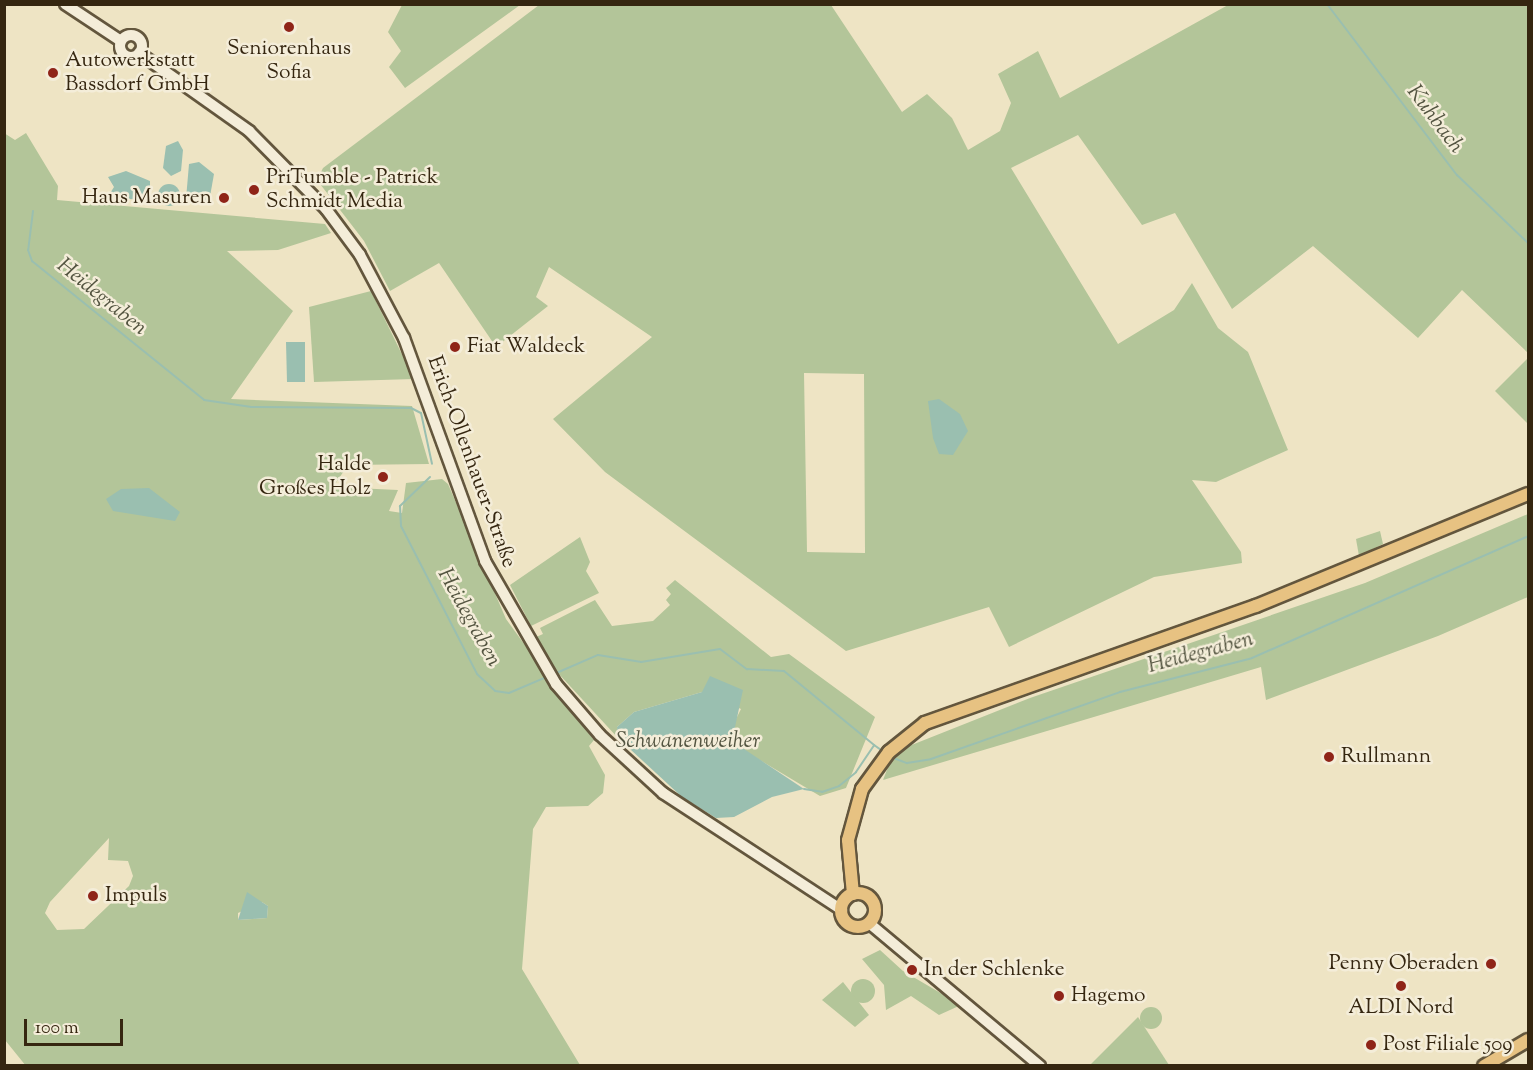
<!DOCTYPE html>
<html>
<head>
<meta charset="utf-8">
<style>
  body { margin:0 }
  #map { position:relative; width:1533px; height:1070px; overflow:hidden; background:#eee4c4; font-family:"Sorts Mill Goudy",serif }
  div>[style] { position:absolute }
  .green>* { inset:0; background:#b3c599 }
  .round { border-radius:50% }
  .water>* { inset:0; background:#9abfb0 }
  .stream>* { height:2px; margin:-1px; padding:0 1px; transform-origin:1px; border-radius:1px; background:#9abfb0 }
  .roads { filter:drop-shadow(2px 0 #63563d) drop-shadow(-2px 0 #63563d) drop-shadow(0 2px #63563d) drop-shadow(0 -2px #63563d) }
  .minor>* { height:10px; margin:-5px; padding:0 5px; transform-origin:5px; border-radius:5px; background:#f4edd9 }
  .minor>.ring { margin:-5px; padding:0; box-sizing:content-box; background:none; border:10px solid #f4edd9; border-radius:50% }
  .major>* { height:12px; margin:-6px; padding:0 6px; transform-origin:6px; border-radius:6px; background:#e7c282 }
  .major>.ring { margin:-6px; padding:0; box-sizing:content-box; background:none; border:12px solid #e7c282; border-radius:50% }
  .dots>* { width:16px; height:16px; translate:-50% -50%; box-sizing:border-box; border:3px solid #f4edd9; border-radius:50% }
  span { translate:-50% -50%; white-space:nowrap; text-align:center; line-height:1.15; -webkit-text-stroke:5px #f4edd9; paint-order:stroke }
  .poi-label { font-size:21px; color:#352610 }
  .left { translate:0 -50%; text-align:left }
  .right { translate:-100% -50%; text-align:right }
  .street-label { font-size:21px; color:#352610 }
  .water-label { font-size:22px; color:#535440; font-style:italic }
  .frame { position:absolute; inset:0; border:6px solid #352610; pointer-events:none }
  .scale { position:absolute; left:24px; top:1019px; width:99px; height:27px; box-sizing:border-box; border:3px solid #352610; border-top:0; padding-left:8px; font-size:18px; line-height:21px; white-space:nowrap; color:#352610; -webkit-text-stroke:4px #f4edd9; paint-order:stroke }
</style>
</head>
<body>
<div id="map">
  <div class="green">
    <div style="clip-path:polygon(402px 5px,402px 4px,520px 5px,405px 88px,389px 67px,401px 51px,388px 32px)"></div>
    <div style="clip-path:polygon(evenodd,539px 5px,831px 5px,902px 112px,927px 94px,952px 118px,968px 150px,1000px 131px,1011px 103px,998px 74px,1038px 51px,1060px 98px,1228px 5px,1528px 5px,1528px 353px,1462px 290px,1418px 338px,1313px 246px,1232px 309px,1175px 213px,1142px 225px,1078px 135px,1011px 168px,1118px 344px,1174px 310px,1192px 283px,1218px 328px,1248px 352px,1288px 450px,1216px 482px,1192px 480px,1241px 552px,1242px 563px,1154px 577px,1009px 647px,989px 607px,846px 651px,605px 472px,553px 419px,652px 337px,549px 267px,536px 297px,548px 306px,496px 347px,439px 263px,390px 291px,364px 241px,317px 180px,323px 168px,539px 5px,804px 373px,864px 374px,865px 553px,807px 552px,804px 373px)"></div>
    <div style="clip-path:polygon(evenodd,4px 133px,15px 140px,26px 133px,58px 186px,57px 200px,325px 224px,331px 233px,278px 250px,227px 251px,293px 311px,231px 399px,412px 406px,429px 464px,348px 465px,333px 487px,398px 490px,389px 511px,402px 513px,406px 483px,442px 479px,448px 484px,506px 619px,594px 740px,589px 746px,605px 775px,603px 793px,588px 806px,546px 807px,533px 829px,522px 969px,580px 1065px,26px 1066px,5px 1040px,4px 133px,109px 838px,108px 860px,128px 861px,133px 876px,129px 886px,84px 929px,57px 930px,45px 913px,50px 902px,109px 838px,4px 133px,262px 902px,268px 906px,267px 918px,238px 920px,238px 913px,262px 902px)"></div>
    <div style="clip-path:polygon(371px 291px,414px 379px,314px 382px,309px 307px)"></div>
    <div style="clip-path:polygon(1528px 358px,1528px 424px,1495px 391px)"></div>
    <div style="clip-path:polygon(1528px 514px,1528px 597px,1438px 636px,1266px 700px,1261px 667px,883px 780px,894px 752px,1030px 698px,1365px 583px)"></div>
    <div style="clip-path:polygon(1380px 531px,1383px 544px,1359px 556px,1356px 539px)"></div>
    <div style="clip-path:polygon(580px 537px,590px 562px,586px 571px,599px 593px,531px 626px,510px 585px)"></div>
    <div style="clip-path:polygon(675px 580px,771px 657px,789px 654px,875px 717px,846px 788px,820px 796px,748px 753px,732px 741px,730px 731px,741px 709px,702px 692px,634px 712px,617px 727px,618px 738px,557px 672px,534px 638px,543px 634px,540px 628px,595px 600px,612px 626px,653px 621px,670px 605px,666px 600px,671px 594px,666px 588px)"></div>
    <div style="clip-path:polygon(880px 950px,903px 971px,961px 1005px,939px 1015px,911px 996px,886px 1010px,884px 985px,862px 959px)"></div>
    <div class="round" style="left:851px;top:979px;width:24px;height:24px"></div>
    <div style="clip-path:polygon(843px 982px,869px 1015px,855px 1027px,822px 1000px)"></div>
    <div class="round" style="left:1140px;top:1007px;width:22px;height:22px"></div>
    <div style="clip-path:polygon(1138px 1017px,1169px 1065px,1090px 1065px)"></div>
  </div>
  <div class="water">
    <div style="clip-path:polygon(178px 141px,183px 150px,181px 171px,171px 176px,163px 168px,166px 146px)"></div>
    <div style="clip-path:polygon(189px 164px,199px 162px,214px 174px,209px 202px,186px 199px)"></div>
    <div style="clip-path:polygon(126px 171px,150px 181px,150px 200px,107px 198px,114px 187px,108px 177px)"></div>
    <div class="round" style="left:158px;top:184px;width:22px;height:22px"></div>
    <div style="clip-path:polygon(286px 342px,305px 342px,305px 382px,287px 382px)"></div>
    <div style="clip-path:polygon(939px 399px,960px 414px,968px 431px,953px 455px,939px 454px,933px 438px,928px 401px)"></div>
    <div style="clip-path:polygon(149px 488px,180px 512px,175px 521px,113px 511px,106px 499px,121px 489px)"></div>
    <div style="clip-path:polygon(710px 676px,743px 690px,732px 741px,804px 789px,772px 797px,734px 817px,716px 818px,682px 797px,618px 738px,617px 727px,634px 712px,702px 692px)"></div>
    <div style="clip-path:polygon(247px 892px,268px 906px,267px 918px,238px 920px)"></div>
  </div>
  <div class="stream">
    <div style="left:1327px;top:4px;width:215px;rotate:52.8deg"></div>
    <div style="left:1457px;top:175px;width:98px;rotate:43.8deg"></div>
    <div style="left:33px;top:211px;width:39px;rotate:97deg"></div>
    <div style="left:28px;top:250px;width:12px;rotate:70deg"></div>
    <div style="left:32px;top:261px;width:221px;rotate:38.9deg"></div>
    <div style="left:204px;top:400px;width:48px;rotate:8.5deg"></div>
    <div style="left:251px;top:407px;width:160px;rotate:0.4deg"></div>
    <div style="left:411px;top:408px;width:11px;rotate:27deg"></div>
    <div style="left:421px;top:413px;width:52px;rotate:77.8deg"></div>
    <div style="left:430px;top:477px;width:42px;rotate:136deg"></div>
    <div style="left:400px;top:506px;width:20px;rotate:87deg"></div>
    <div style="left:401px;top:526px;width:166px;rotate:62.8deg"></div>
    <div style="left:477px;top:674px;width:25px;rotate:43deg"></div>
    <div style="left:495px;top:691px;width:14px;rotate:8deg"></div>
    <div style="left:509px;top:693px;width:43px;rotate:-23deg"></div>
    <div style="left:554px;top:674px;width:48px;rotate:-23.4deg"></div>
    <div style="left:598px;top:655px;width:44px;rotate:9.2deg"></div>
    <div style="left:641px;top:662px;width:80px;rotate:-9.3deg"></div>
    <div style="left:720px;top:649px;width:34px;rotate:37deg"></div>
    <div style="left:747px;top:669px;width:37px;rotate:3deg"></div>
    <div style="left:784px;top:671px;width:117px;rotate:39.4deg"></div>
    <div style="left:891px;top:757px;width:17px;rotate:21deg"></div>
    <div style="left:907px;top:763px;width:24px;rotate:-9deg"></div>
    <div style="left:931px;top:759px;width:201px;rotate:-19.5deg"></div>
    <div style="left:1120px;top:692px;width:136px;rotate:-14.4deg"></div>
    <div style="left:1252px;top:658px;width:302px;rotate:-23.8deg"></div>
    <div style="left:804px;top:789px;width:18px;rotate:9deg"></div>
    <div style="left:822px;top:792px;width:18px;rotate:-19deg"></div>
    <div style="left:839px;top:786px;width:22px;rotate:-39deg"></div>
    <div style="left:856px;top:772px;width:32px;rotate:-56deg"></div>
    <div style="left:874px;top:745px;width:12px;rotate:35deg"></div>
  </div>
  <div class="roads">
    <div class="minor">
      <div style="left:65px;top:4px;width:67px;rotate:33.5deg"></div>
      <div class="ring" style="left:120px;top:35px;width:12px;height:12px"></div>
      <div style="left:139px;top:53px;width:135px;rotate:35.3deg"></div>
      <div style="left:249px;top:131px;width:110px;rotate:45.4deg"></div>
      <div style="left:326px;top:209px;width:57px;rotate:53.5deg"></div>
      <div style="left:360px;top:255px;width:94px;rotate:62.1deg"></div>
      <div style="left:404px;top:338px;width:237px;rotate:70deg"></div>
      <div style="left:485px;top:561px;width:142px;rotate:60deg"></div>
      <div style="left:556px;top:684px;width:67px;rotate:49.2deg"></div>
      <div style="left:600px;top:735px;width:86px;rotate:42.6deg"></div>
      <div style="left:663px;top:793px;width:214px;rotate:33.2deg"></div>
      <div style="left:869px;top:923px;width:223px;rotate:39.9deg"></div>
    </div>
    <div class="major">
      <div class="ring" style="left:841px;top:893px;width:22px;height:22px"></div>
      <div style="left:853px;top:894px;width:54px;rotate:-95.3deg"></div>
      <div style="left:848px;top:840px;width:53px;rotate:-74.6deg"></div>
      <div style="left:862px;top:789px;width:46px;rotate:-53.9deg"></div>
      <div style="left:889px;top:752px;width:46px;rotate:-38.9deg"></div>
      <div style="left:925px;top:723px;width:351px;rotate:-19.5deg"></div>
      <div style="left:1256px;top:606px;width:294px;rotate:-22.4deg"></div>
      <div style="left:1484px;top:1066px;width:51px;rotate:-30.6deg"></div>
    </div>
  </div>
  <div class="dots">
    <div style="left:289px;top:27px;background:#8f2418"></div>
    <div style="left:53px;top:73px;background:#8f2418"></div>
    <div style="left:254px;top:190px;background:#8f2418"></div>
    <div style="left:224px;top:198px;background:#8f2418"></div>
    <div style="left:455px;top:347px;background:#8f2418"></div>
    <div style="left:383px;top:477px;background:#8f2418"></div>
    <div style="left:1329px;top:757px;background:#8f2418"></div>
    <div style="left:93px;top:896px;background:#8f2418"></div>
    <div style="left:1491px;top:964px;background:#8f2418"></div>
    <div style="left:912px;top:970px;background:#8f2418"></div>
    <div style="left:1401px;top:986px;background:#8f2418"></div>
    <div style="left:1059px;top:996px;background:#8f2418"></div>
    <div style="left:1371px;top:1045px;background:#8f2418"></div>
  </div>
  <div class="poi-label">
    <span style="left:289px;top:61px">Seniorenhaus<br>Sofia</span>
    <span class="left" style="left:65px;top:73px">Autowerkstatt<br>Bassdorf GmbH</span>
    <span class="left" style="left:266px;top:190px">PriTumble - Patrick<br>Schmidt Media</span>
    <span class="right" style="left:212px;top:198px">Haus Masuren</span>
    <span class="left" style="left:467px;top:347px">Fiat Waldeck</span>
    <span class="right" style="left:371px;top:477px">Halde<br>Großes Holz</span>
    <span class="left" style="left:1341px;top:757px">Rullmann</span>
    <span class="left" style="left:105px;top:896px">Impuls</span>
    <span class="right" style="left:1479px;top:964px">Penny Oberaden</span>
    <span class="left" style="left:924px;top:970px">In der Schlenke</span>
    <span class="left" style="left:1071px;top:996px">Hagemo</span>
    <span style="left:1401px;top:1008px">ALDI Nord</span>
    <span class="left" style="left:1383px;top:1045px">Post Filiale 509</span>
  </div>
  <div class="street-label">
    <span style="left:471px;top:462px;rotate:70deg">Erich-Ollenhauer-Straße</span>
  </div>
  <div class="water-label">
    <span style="left:1434px;top:120px;rotate:53deg">Kuhbach</span>
    <span style="left:101px;top:298px;rotate:39deg">Heidegraben</span>
    <span style="left:468px;top:618px;rotate:61deg">Heidegraben</span>
    <span style="left:1201px;top:654px;rotate:-15deg">Heidegraben</span>
    <span style="left:688px;top:743px">Schwanenweiher</span>
  </div>
  <div class="frame"></div>
  <div class="scale">100 m</div>
</div>
</body>
</html>
